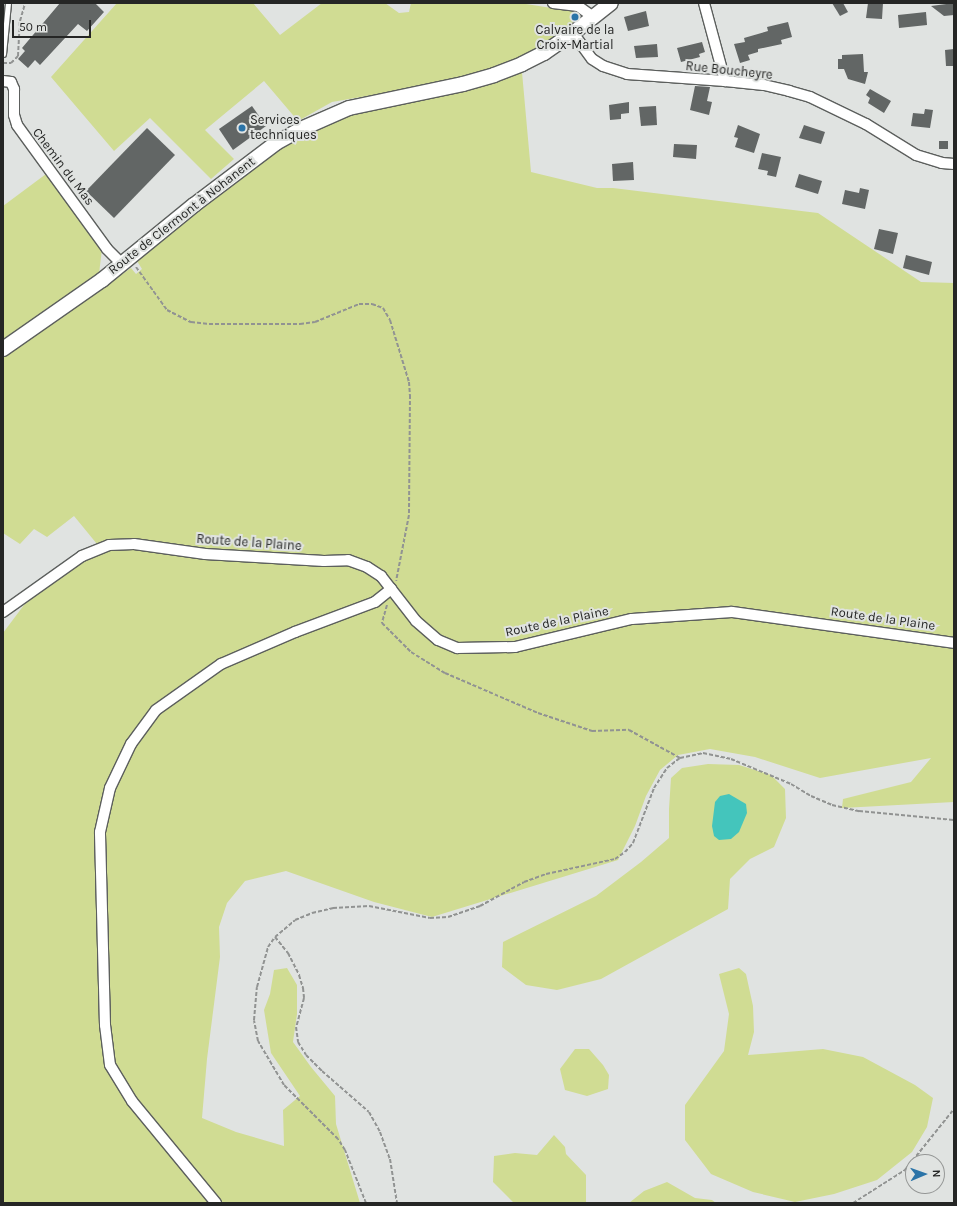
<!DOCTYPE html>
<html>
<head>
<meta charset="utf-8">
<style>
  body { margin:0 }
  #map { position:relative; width:957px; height:1206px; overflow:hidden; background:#e0e3e1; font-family:Karla,sans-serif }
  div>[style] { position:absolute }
  .green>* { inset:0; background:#d0dc93 }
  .water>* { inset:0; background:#44c5bc }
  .building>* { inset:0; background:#626665 }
  .path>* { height:2px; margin-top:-1px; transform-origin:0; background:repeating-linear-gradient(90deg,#919392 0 4px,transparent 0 6px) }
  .roads { filter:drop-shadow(1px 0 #5c5f5d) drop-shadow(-1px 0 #5c5f5d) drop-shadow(0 1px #5c5f5d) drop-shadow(0 -1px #5c5f5d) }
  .lane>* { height:5px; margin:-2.5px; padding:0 2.5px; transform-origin:2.5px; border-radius:2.5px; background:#fff }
  .street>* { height:10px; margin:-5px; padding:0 5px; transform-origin:5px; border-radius:5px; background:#fff }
  .secondary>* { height:14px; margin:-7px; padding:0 7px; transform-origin:7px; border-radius:7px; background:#fff }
  .dots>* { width:11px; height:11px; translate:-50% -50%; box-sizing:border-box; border:2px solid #e0e3e1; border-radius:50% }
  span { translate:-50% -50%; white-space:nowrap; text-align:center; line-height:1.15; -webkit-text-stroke:4px #e0e3e1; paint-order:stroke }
  .poi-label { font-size:13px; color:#252625 }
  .left { translate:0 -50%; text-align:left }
  .street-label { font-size:13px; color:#252625 }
  .frame { position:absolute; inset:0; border:4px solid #252625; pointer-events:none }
  .north { position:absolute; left:905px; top:1154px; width:40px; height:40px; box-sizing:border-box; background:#e0e3e1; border:1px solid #959796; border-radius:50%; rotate:88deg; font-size:11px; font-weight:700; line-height:16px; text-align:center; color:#252625 }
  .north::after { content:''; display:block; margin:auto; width:14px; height:18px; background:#2b74a8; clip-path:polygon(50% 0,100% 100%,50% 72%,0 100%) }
  .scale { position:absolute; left:12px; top:20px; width:79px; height:18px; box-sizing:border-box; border:2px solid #252625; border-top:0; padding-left:5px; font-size:12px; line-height:14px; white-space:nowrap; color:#252625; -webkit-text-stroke:3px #e0e3e1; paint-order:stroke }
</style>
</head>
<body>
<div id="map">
  <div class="green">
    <div style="clip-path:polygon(117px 3px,253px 3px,280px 35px,322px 3px,385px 3px,399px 13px,409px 12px,411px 3px,526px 4px,577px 12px,578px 21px,551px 40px,517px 61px,479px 74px,430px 85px,332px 102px,298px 121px,264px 81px,205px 130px,234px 159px,211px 179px,150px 118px,114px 151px,51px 77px)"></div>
    <div style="clip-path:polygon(522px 72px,531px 172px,597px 188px,613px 188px,818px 213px,921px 282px,954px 283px,954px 802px,842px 808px,843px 799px,911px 782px,931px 758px,820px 778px,755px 757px,710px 749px,678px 755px,660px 770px,646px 796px,635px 826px,618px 860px,432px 917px,374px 902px,286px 871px,245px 881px,227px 903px,219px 927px,220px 957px,207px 1059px,202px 1118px,236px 1132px,284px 1146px,283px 1110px,300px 1096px,271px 1053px,264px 1010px,270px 994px,274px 970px,287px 968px,297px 985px,297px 1014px,293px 1042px,311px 1067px,335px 1096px,336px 1124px,360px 1203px,3px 1203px,3px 633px,24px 605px,97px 544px,74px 516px,47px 537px,34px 529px,20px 544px,3px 533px,3px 357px,131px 268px,136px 274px,142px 269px,137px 261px,265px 156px,349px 114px)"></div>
    <div style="clip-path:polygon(46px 174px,102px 249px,99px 274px,3px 341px,3px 206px)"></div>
    <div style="clip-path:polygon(708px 764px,739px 765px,771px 775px,785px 789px,786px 818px,774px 847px,750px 859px,730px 879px,728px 909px,601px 979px,557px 990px,526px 985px,502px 967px,503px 942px,596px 896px,641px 862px,669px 838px,669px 809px,671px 778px,682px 768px)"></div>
    <div style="clip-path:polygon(739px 968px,746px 974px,753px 1006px,754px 1032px,748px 1055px,823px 1049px,863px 1057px,915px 1085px,933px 1098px,927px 1127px,912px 1152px,877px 1180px,834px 1194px,795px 1202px,753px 1192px,711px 1174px,685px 1140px,685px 1105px,724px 1051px,729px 1014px,719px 974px)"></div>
    <div style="clip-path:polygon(575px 1049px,589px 1049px,603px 1065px,609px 1075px,608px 1089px,587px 1096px,565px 1090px,560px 1069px)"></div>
    <div style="clip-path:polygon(554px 1135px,565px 1147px,566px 1154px,586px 1175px,586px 1203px,514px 1203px,493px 1182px,494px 1156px,515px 1153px,537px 1155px)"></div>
    <div style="clip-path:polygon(667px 1182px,695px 1198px,712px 1200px,716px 1203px,629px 1203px,644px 1191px)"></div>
  </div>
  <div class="water">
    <div style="clip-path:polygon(729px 794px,746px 804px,747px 813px,739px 832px,731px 839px,719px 840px,714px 836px,712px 826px,715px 802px,720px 796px)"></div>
  </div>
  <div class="building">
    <div style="clip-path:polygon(60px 3px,95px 3px,104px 12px,87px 31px,78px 24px,40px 65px,35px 60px,28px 68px,18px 59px,25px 51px,22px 48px)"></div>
    <div style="clip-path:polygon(832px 3px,843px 3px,848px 12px,840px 16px)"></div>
    <div style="clip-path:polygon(868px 3px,883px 3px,882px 19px,866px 18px)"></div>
    <div style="clip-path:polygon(954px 3px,954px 15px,944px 16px,931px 6px)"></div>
    <div style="clip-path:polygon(646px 11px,649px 26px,628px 31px,624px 17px)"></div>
    <div style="clip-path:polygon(926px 12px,927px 25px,899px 28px,898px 15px)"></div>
    <div style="clip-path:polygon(788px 22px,792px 37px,781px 40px,782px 44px,758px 49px,758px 52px,748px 55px,750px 60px,740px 63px,734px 44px,745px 42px,744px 38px,768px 31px,767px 27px)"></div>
    <div style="clip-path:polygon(702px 42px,705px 52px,699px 54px,700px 57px,681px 62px,677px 48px)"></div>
    <div style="clip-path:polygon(657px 44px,658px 57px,636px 58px,634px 46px)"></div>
    <div style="clip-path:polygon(954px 49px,954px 66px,946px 66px,945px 50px)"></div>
    <div style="clip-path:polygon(863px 54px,864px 72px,868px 72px,865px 84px,848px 79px,844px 69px,838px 69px,838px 59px,842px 59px,842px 55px)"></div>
    <div style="clip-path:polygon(695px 86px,710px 87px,707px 101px,712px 102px,709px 115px,690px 110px)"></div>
    <div style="clip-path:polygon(870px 89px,891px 101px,884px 113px,868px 103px,870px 98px,866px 95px)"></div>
    <div style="clip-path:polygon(629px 102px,629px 113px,621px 114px,621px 119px,610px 120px,609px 105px)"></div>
    <div style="clip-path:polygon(252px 106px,266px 126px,233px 150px,219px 129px)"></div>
    <div style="clip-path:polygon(656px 106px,657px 125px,641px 126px,639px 107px)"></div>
    <div style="clip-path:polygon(925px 109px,933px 110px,930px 128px,911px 126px,913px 113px,924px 114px)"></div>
    <div style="clip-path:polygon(738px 125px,760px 134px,754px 153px,735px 147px,738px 138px,734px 137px)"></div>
    <div style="clip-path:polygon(804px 125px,825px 132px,821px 144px,799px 138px)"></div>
    <div style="clip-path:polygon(147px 128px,175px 155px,114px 218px,86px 191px)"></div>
    <div style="clip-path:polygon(939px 141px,948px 141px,948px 149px,939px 149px)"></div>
    <div style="clip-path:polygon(674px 144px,697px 145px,696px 159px,673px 157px)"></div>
    <div style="clip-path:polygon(762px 153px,781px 157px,776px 177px,767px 175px,768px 171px,758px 169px)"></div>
    <div style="clip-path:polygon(633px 162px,634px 180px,613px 181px,612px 164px)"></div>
    <div style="clip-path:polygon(799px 174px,822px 181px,818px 194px,795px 187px)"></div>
    <div style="clip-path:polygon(860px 188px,869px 190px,865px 209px,842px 204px,845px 190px,859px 193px)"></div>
    <div style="clip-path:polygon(879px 229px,898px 233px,893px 254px,874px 249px)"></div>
    <div style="clip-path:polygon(906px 255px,932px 262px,929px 275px,903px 268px)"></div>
  </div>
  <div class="path">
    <div style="left:3px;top:63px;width:8px"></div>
    <div style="left:11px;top:63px;width:10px;rotate:-45deg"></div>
    <div style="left:18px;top:56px;width:35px;rotate:-87deg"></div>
    <div style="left:20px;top:21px;width:19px;rotate:-74deg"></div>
    <div style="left:136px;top:267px;width:53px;rotate:54.2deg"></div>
    <div style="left:167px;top:310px;width:27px;rotate:27deg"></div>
    <div style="left:191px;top:322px;width:18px;rotate:6deg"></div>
    <div style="left:209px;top:324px;width:91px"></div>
    <div style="left:300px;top:324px;width:15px;rotate:-8deg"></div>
    <div style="left:315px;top:322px;width:48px;rotate:-22.2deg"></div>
    <div style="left:359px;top:304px;width:13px"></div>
    <div style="left:372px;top:304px;width:12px;rotate:20deg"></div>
    <div style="left:383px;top:308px;width:14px;rotate:60deg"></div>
    <div style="left:390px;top:320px;width:65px;rotate:73deg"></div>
    <div style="left:409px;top:382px;width:13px;rotate:86deg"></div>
    <div style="left:410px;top:395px;width:120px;rotate:90.5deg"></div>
    <div style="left:409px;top:515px;width:67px;rotate:101.1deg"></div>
    <div style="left:387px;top:605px;width:19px;rotate:106deg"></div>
    <div style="left:382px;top:623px;width:41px;rotate:45deg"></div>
    <div style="left:411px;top:652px;width:40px;rotate:32deg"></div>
    <div style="left:445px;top:673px;width:101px;rotate:23.3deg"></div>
    <div style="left:538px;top:713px;width:57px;rotate:18.4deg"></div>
    <div style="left:592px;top:731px;width:37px;rotate:-2deg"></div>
    <div style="left:629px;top:730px;width:58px;rotate:28.8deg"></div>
    <div style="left:275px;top:937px;width:21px;rotate:51deg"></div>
    <div style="left:288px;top:953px;width:25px;rotate:63deg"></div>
    <div style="left:299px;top:975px;width:14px;rotate:73deg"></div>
    <div style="left:303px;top:988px;width:10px;rotate:84deg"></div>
    <div style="left:304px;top:998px;width:30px;rotate:105deg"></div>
    <div style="left:296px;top:1027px;width:15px;rotate:82deg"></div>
    <div style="left:298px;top:1042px;width:15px;rotate:58deg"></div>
    <div style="left:306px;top:1055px;width:23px;rotate:45deg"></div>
    <div style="left:322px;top:1071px;width:62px;rotate:41.1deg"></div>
    <div style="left:369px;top:1112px;width:23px;rotate:61deg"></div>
    <div style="left:380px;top:1132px;width:29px;rotate:70deg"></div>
    <div style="left:390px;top:1159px;width:45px;rotate:81deg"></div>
    <div style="left:366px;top:1203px;width:57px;rotate:-111.6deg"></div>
    <div style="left:345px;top:1150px;width:13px;rotate:-122deg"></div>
    <div style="left:338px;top:1139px;width:76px;rotate:-135deg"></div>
    <div style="left:284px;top:1085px;width:51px;rotate:-120.6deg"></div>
    <div style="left:258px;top:1041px;width:21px;rotate:-101deg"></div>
    <div style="left:254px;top:1020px;width:33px;rotate:-85deg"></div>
    <div style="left:257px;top:987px;width:41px;rotate:-74.6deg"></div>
    <div style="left:268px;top:947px;width:12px;rotate:-55deg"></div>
    <div style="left:275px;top:937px;width:26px;rotate:-40deg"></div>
    <div style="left:295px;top:920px;width:18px;rotate:-22deg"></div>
    <div style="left:312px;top:913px;width:22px;rotate:-13deg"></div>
    <div style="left:333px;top:908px;width:36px;rotate:-3deg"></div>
    <div style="left:369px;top:906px;width:62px;rotate:11.1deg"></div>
    <div style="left:430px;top:918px;width:18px;rotate:-3deg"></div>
    <div style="left:448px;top:917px;width:34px;rotate:-19deg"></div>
    <div style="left:480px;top:906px;width:50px;rotate:-28.6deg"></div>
    <div style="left:524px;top:882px;width:23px;rotate:-20deg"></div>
    <div style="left:546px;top:874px;width:71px;rotate:-12.3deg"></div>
    <div style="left:615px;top:859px;width:12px;rotate:-35deg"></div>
    <div style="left:625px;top:852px;width:12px;rotate:-48deg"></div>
    <div style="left:633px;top:843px;width:59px;rotate:-69.1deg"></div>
    <div style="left:654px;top:788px;width:24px;rotate:-57deg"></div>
    <div style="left:667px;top:768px;width:16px;rotate:-38deg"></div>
    <div style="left:680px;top:758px;width:24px;rotate:-12deg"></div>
    <div style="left:703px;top:753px;width:29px;rotate:12deg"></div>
    <div style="left:731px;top:759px;width:65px;rotate:22.6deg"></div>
    <div style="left:791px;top:784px;width:23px;rotate:31deg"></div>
    <div style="left:811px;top:796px;width:23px;rotate:23deg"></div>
    <div style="left:832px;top:805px;width:28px;rotate:13deg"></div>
    <div style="left:859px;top:811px;width:95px;rotate:5.4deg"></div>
    <div style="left:853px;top:1203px;width:62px;rotate:-32.4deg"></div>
    <div style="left:905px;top:1170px;width:78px;rotate:-51.2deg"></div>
  </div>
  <div class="roads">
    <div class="lane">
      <div style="left:3px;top:54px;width:51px;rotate:-84.4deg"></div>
    </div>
    <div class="street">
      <div style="left:553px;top:3px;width:25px;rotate:7deg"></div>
      <div style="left:578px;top:6px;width:19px;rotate:36deg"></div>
      <div style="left:704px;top:3px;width:81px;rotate:74.9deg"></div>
      <div style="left:573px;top:33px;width:32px;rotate:54deg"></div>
      <div style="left:592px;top:59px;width:13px;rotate:32deg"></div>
      <div style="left:603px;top:66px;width:25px;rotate:18deg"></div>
      <div style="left:627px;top:74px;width:98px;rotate:4.1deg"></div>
      <div style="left:725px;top:81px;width:39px;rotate:6deg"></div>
      <div style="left:764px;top:85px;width:26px;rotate:13deg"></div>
      <div style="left:789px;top:91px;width:22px;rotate:16deg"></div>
      <div style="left:810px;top:97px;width:62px;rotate:25.7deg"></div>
      <div style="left:866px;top:124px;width:59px;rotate:31.8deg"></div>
      <div style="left:916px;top:155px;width:27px;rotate:17deg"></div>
      <div style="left:942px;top:163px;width:12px;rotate:5deg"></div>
      <div style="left:3px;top:81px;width:8px;rotate:7deg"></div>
      <div style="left:11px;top:82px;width:8px;rotate:67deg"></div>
      <div style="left:14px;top:89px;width:26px;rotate:90deg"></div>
      <div style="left:14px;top:115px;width:10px;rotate:73deg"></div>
      <div style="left:17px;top:125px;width:153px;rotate:54deg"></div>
      <div style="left:107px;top:249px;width:21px;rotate:45deg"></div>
      <div style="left:3px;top:612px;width:97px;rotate:-35.3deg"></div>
      <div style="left:82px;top:556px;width:29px;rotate:-22deg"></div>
      <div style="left:109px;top:545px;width:25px;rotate:-2deg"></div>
      <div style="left:134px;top:544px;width:72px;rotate:8deg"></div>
      <div style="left:205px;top:554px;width:119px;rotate:3.4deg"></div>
      <div style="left:324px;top:561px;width:24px;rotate:-2deg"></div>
      <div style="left:348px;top:560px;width:20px;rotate:20deg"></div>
      <div style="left:367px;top:567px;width:17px;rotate:33deg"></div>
      <div style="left:381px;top:576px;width:57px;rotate:52.1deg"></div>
      <div style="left:416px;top:621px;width:29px;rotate:41deg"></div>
      <div style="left:438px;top:640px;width:21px;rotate:23deg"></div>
      <div style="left:457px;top:648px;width:58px;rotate:-1deg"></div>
      <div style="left:515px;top:647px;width:120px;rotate:-13.5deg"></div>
      <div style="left:632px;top:619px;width:100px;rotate:-4deg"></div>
      <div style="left:732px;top:612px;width:224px;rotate:7.9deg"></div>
      <div style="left:216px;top:1203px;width:132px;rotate:-129.5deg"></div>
      <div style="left:132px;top:1101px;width:42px;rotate:-121.4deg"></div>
      <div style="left:110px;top:1065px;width:40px;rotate:-97.1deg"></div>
      <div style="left:105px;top:1025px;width:193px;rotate:-91.5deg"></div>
      <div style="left:100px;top:832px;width:45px;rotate:-77.2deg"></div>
      <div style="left:110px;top:788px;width:49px;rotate:-64.5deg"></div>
      <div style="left:131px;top:744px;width:42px;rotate:-53.7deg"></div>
      <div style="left:156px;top:710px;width:80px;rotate:-35.3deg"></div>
      <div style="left:221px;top:664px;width:81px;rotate:-23.4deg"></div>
      <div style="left:295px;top:632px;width:85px;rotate:-20.6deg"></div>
      <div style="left:375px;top:602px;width:21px;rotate:-39deg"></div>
    </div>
    <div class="secondary">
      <div style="left:3px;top:349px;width:121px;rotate:-34.9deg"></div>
      <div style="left:102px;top:280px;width:119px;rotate:-39.2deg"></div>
      <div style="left:194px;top:205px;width:103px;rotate:-37.1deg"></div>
      <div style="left:276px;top:143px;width:29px;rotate:-29deg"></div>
      <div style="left:301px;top:129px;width:52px;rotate:-23.6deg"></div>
      <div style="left:349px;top:108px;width:116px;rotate:-11.9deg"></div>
      <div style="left:463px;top:84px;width:32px;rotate:-16deg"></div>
      <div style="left:494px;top:75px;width:30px;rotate:-21deg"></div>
      <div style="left:522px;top:64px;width:25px;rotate:-27deg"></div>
      <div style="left:544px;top:53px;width:35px;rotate:-35deg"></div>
      <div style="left:573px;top:33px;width:48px;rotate:-38.3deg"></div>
    </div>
  </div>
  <div class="dots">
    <div style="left:575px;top:17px;background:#2b74a8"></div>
    <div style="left:242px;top:128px;background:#2b74a8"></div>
  </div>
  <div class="poi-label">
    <span style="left:575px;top:38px">Calvaire de la<br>Croix-Martial</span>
    <span class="left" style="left:250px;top:128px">Services<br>techniques</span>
  </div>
  <div class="street-label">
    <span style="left:729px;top:71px;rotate:6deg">Rue Boucheyre</span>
    <span style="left:63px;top:167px;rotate:53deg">Chemin du Mas</span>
    <span style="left:182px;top:216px;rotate:-38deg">Route de Clermont à Nohanent</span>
    <span style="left:249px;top:543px;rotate:4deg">Route de la Plaine</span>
    <span style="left:883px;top:619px;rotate:8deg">Route de la Plaine</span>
    <span style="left:557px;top:622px;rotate:-12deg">Route de la Plaine</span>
  </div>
  <div class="frame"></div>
  <div class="north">N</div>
  <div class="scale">50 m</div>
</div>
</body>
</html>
